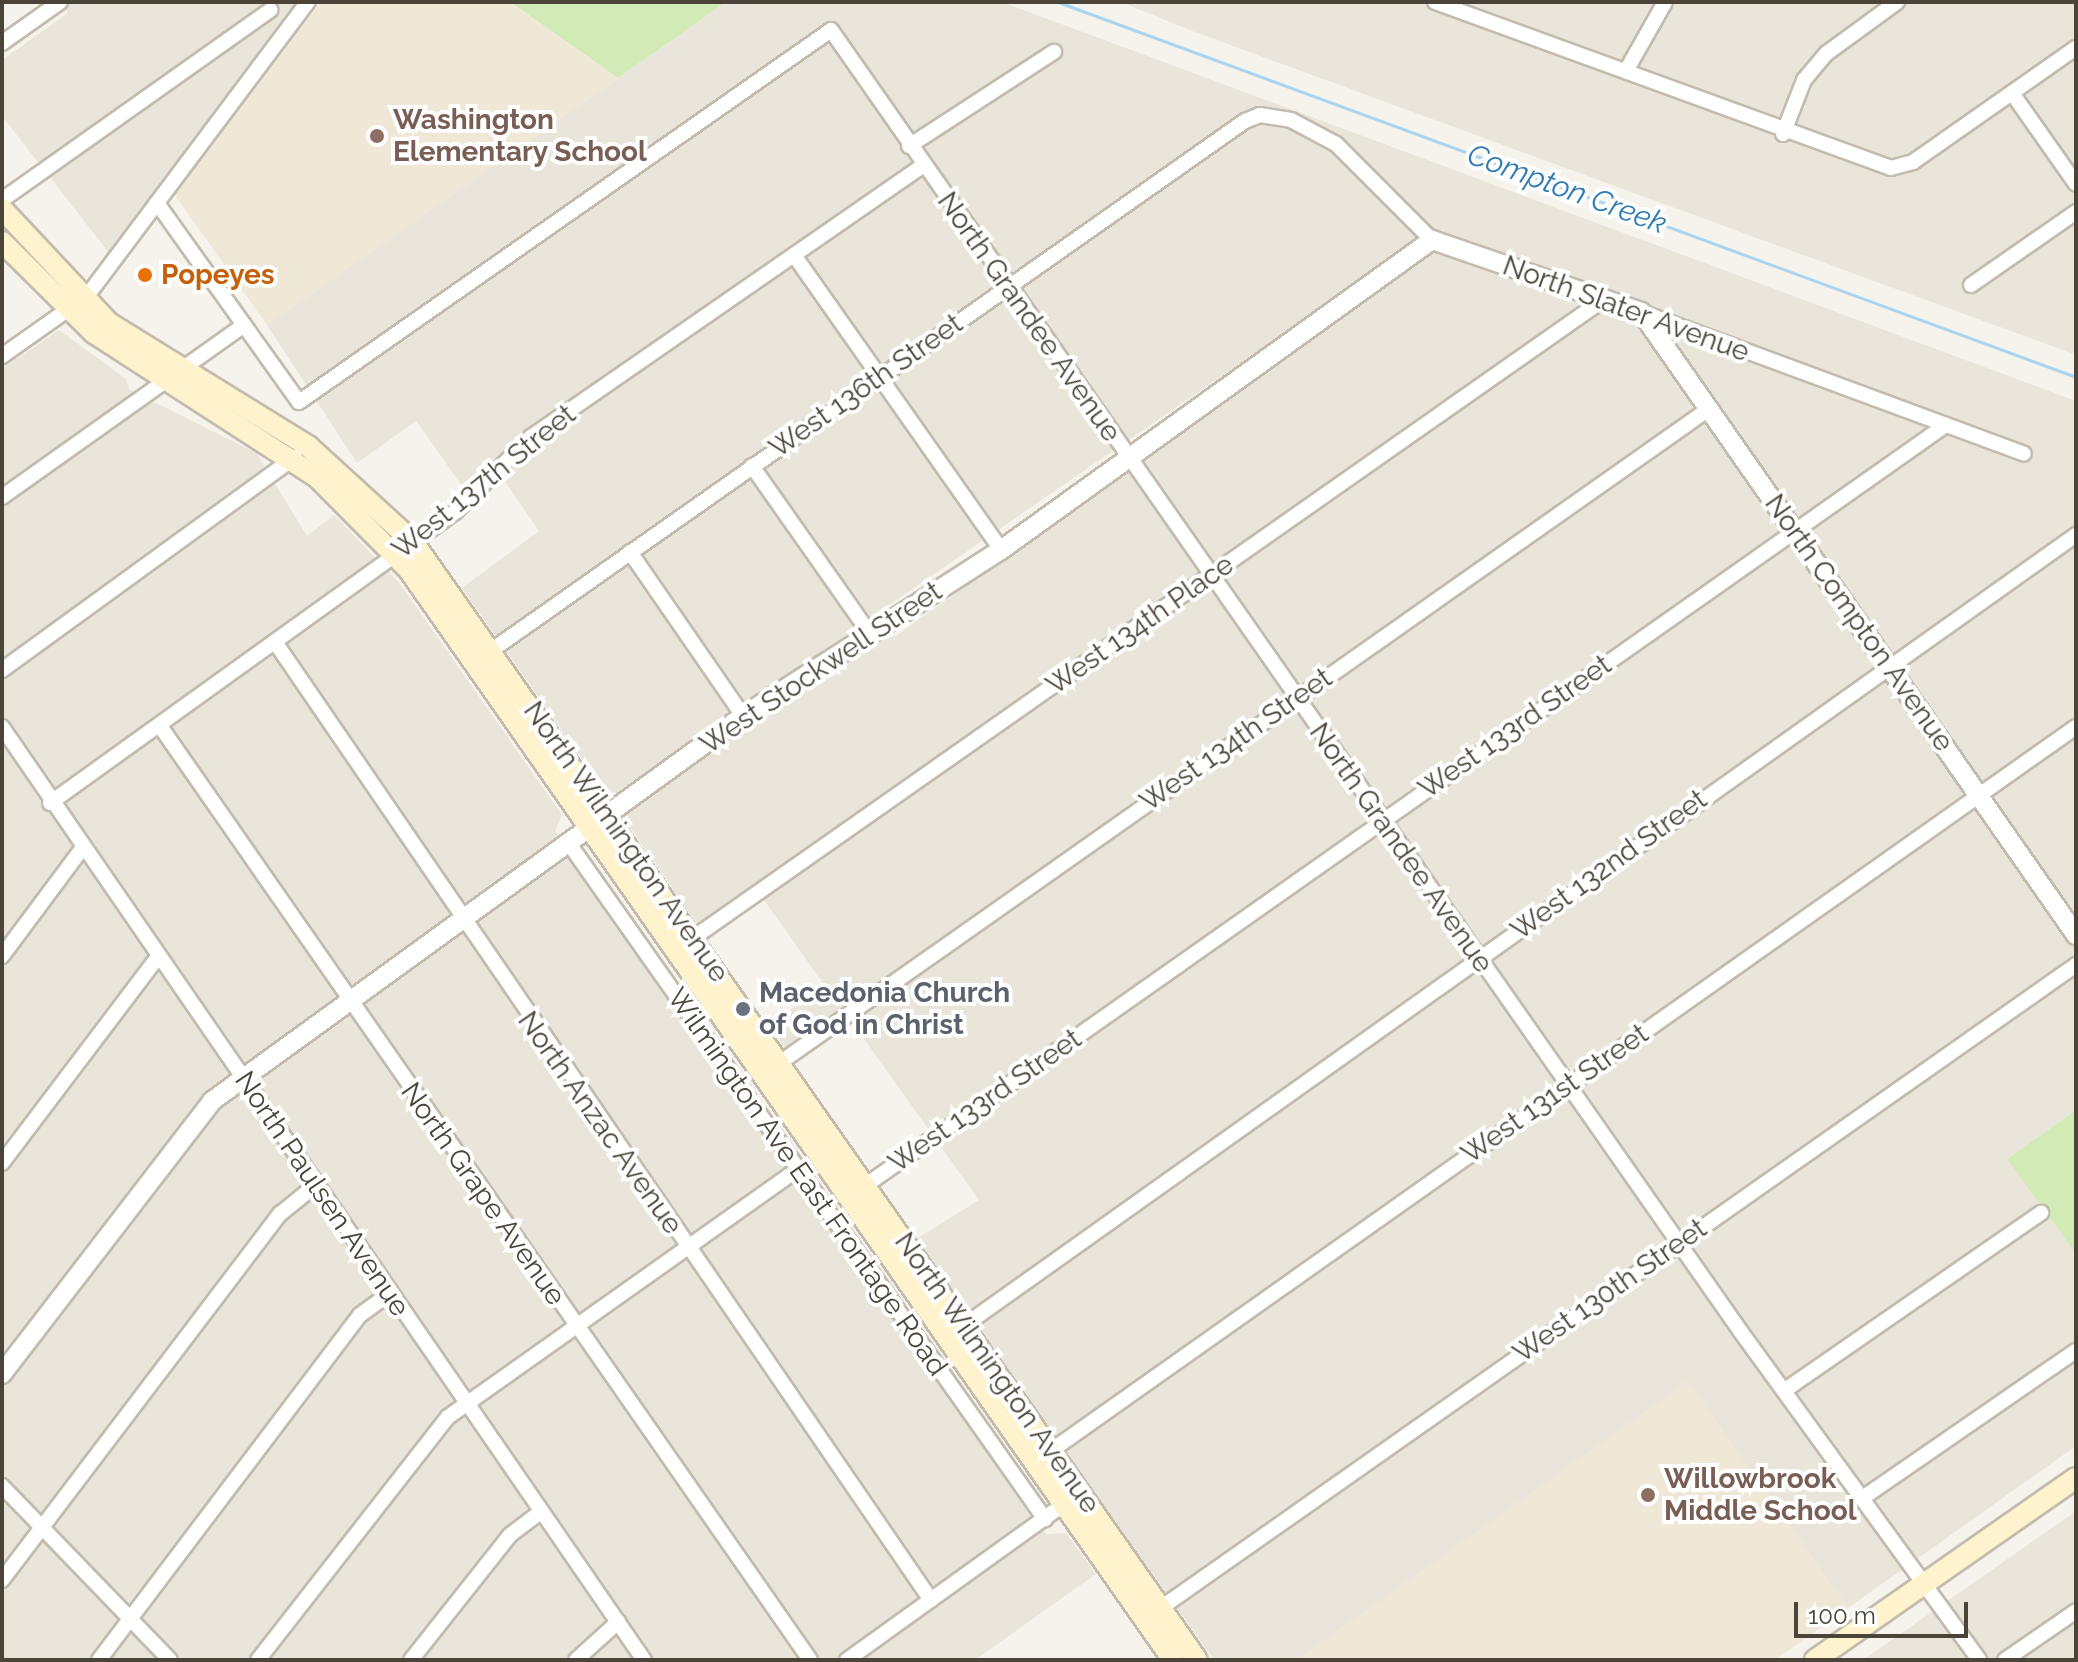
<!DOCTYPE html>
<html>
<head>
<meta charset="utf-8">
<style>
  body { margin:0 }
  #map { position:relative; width:2078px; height:1662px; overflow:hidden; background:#f6f3ec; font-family:Raleway,sans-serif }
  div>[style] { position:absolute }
  .residential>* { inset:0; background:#eae5da }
  .education>* { inset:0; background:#efe8d6 }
  .green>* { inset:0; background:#d2eab5 }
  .stream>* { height:3px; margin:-1.5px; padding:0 1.5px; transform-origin:1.5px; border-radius:1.5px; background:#a9d4f2 }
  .roads { filter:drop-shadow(2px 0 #c2bbae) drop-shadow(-2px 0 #c2bbae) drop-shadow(0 2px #c2bbae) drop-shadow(0 -2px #c2bbae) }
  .minor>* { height:14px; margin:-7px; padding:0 7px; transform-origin:7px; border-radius:7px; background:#fff }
  .tertiary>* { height:18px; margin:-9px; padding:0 9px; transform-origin:9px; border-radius:9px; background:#fff }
  .secondary>* { height:20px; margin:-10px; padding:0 10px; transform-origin:10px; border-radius:10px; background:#fff3cd }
  .dots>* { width:22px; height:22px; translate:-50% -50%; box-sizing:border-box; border:4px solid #fff; border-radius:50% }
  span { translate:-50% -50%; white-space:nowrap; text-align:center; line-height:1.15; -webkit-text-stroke:8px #fff; paint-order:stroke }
  .education-label { font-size:28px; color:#785e54; font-weight:700 }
  .left { translate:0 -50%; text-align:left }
  .food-label { font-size:28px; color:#c56008; font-weight:700 }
  .street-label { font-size:28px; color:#4b4439 }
  .worship-label { font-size:28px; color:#5b616d; font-weight:700 }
  .water-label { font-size:30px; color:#2e7ab2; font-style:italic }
  .frame { position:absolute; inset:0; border:4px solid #4b4439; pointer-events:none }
  .scale { position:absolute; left:1794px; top:1602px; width:174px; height:36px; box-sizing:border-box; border:4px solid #4b4439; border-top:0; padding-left:10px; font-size:24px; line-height:28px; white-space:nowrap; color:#4b4439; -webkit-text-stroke:6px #fff; paint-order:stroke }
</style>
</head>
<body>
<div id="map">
  <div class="residential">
    <div style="clip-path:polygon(60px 2px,297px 2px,110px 254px,2px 116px,2px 60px,68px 13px)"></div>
    <div style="clip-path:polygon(726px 2px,1002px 2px,2076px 401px,2076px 1110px,2007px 1159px,2076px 1254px,2076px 1446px,1848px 1608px,1688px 1382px,1297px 1660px,1214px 1660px,915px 1240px,979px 1200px,842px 1008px,785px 1048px,770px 1024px,825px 986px,754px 886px,697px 924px,625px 820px,627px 812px,867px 642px,896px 636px,1433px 252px,1445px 229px,1406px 249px,616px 793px,603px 789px,462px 588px,539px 531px,491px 461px,463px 487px,416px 421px,357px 463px,267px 325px)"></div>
    <div style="clip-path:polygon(1121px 2px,2076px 2px,2076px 355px,1192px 31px)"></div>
    <div style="clip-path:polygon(59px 330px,126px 379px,130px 390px,256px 453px,307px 536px,334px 515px,400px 584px,562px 815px,555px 831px,779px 1158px,1046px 1534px,1066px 1533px,1096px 1574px,975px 1660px,2px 1660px,2px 340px,17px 359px)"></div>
    <div style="clip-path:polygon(2076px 1511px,2076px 1660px,1863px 1660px)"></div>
  </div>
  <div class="education">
    <div style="clip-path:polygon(321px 2px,509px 2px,618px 78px,267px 325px,174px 194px)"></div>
    <div style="clip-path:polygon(1688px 1381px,1848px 1608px,1775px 1660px,1297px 1660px)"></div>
  </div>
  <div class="green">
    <div style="clip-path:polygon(510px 2px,726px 2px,618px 78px)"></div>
    <div style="clip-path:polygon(2076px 1110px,2076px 1254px,2007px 1159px)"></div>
  </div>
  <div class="stream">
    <div style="left:1058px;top:2px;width:1085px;rotate:20.22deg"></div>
  </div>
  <div class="roads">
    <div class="minor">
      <div style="left:1435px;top:2px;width:485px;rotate:20deg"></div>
      <div style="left:1891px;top:168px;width:23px;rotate:-15deg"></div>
      <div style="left:1913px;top:162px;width:199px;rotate:-35deg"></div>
      <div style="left:2px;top:43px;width:71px;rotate:-35.3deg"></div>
      <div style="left:1626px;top:71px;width:79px;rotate:-60.5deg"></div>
      <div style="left:2012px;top:93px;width:111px;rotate:54.9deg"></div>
      <div style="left:1783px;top:134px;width:58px;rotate:-68.7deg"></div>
      <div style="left:1804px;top:80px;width:35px;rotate:-50deg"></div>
      <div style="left:1827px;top:53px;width:87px;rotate:-36.1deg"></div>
      <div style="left:909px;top:146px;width:173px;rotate:-33deg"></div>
      <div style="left:2px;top:200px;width:329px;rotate:-35.3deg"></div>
      <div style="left:157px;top:203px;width:244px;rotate:54.5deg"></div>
      <div style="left:299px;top:402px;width:649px;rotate:-34.96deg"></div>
      <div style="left:831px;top:30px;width:1588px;rotate:55.05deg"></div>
      <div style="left:1741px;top:1332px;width:405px;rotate:54deg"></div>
      <div style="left:794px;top:255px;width:360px;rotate:54.9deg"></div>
      <div style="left:1971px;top:285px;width:128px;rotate:-34.8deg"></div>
      <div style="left:1641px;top:312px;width:408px;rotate:20.3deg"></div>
      <div style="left:2px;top:356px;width:104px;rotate:-35.2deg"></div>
      <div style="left:87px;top:296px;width:368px;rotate:-53.1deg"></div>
      <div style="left:752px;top:466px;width:202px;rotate:54.9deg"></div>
      <div style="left:2px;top:497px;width:297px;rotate:-35.4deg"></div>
      <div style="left:630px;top:552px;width:199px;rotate:55.4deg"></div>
      <div style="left:275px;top:642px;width:1161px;rotate:55.6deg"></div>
      <div style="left:482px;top:657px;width:932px;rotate:-35.09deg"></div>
      <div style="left:1245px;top:121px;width:16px;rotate:-22deg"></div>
      <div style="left:1260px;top:115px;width:31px;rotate:9deg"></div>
      <div style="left:1291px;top:120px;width:51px;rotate:28.1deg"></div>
      <div style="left:1336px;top:144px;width:136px;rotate:45deg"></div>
      <div style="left:2px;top:670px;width:362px;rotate:-36deg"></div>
      <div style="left:160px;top:726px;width:1138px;rotate:55.16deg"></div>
      <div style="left:2px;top:727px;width:1133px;rotate:55.47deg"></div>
      <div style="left:50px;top:803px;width:499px;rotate:-35.7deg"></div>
      <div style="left:455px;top:512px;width:107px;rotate:-44.6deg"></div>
      <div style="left:531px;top:437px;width:476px;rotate:-34.7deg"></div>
      <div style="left:570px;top:845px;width:825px;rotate:54.83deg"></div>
      <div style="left:686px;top:943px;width:1120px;rotate:-35.04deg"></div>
      <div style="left:2px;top:956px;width:132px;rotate:-53.3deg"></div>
      <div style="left:771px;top:1069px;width:1148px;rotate:-35.14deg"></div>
      <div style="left:2px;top:1163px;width:258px;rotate:-52.9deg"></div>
      <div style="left:859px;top:1190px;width:1329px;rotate:-35.14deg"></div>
      <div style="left:958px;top:1330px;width:1372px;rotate:-35.42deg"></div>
      <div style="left:1788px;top:1388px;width:308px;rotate:-34.7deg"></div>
      <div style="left:1045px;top:1455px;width:1262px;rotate:-35.23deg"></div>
      <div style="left:2px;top:1486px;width:242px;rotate:46deg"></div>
      <div style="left:1864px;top:1497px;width:257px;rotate:-34.6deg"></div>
      <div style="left:2px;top:1580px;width:460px;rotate:-52.8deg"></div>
      <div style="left:280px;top:1214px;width:48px;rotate:-39deg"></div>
      <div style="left:1155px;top:1612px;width:1126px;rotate:-35.09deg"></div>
      <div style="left:99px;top:1660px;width:433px;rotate:-52.9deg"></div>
      <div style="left:360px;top:1315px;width:37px;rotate:-36deg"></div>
      <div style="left:258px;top:1660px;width:308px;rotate:-52deg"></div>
      <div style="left:448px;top:1417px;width:428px;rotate:-35.3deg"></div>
      <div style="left:411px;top:1660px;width:159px;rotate:-51.6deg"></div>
      <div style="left:510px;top:1535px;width:38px;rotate:-37deg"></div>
      <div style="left:576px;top:1660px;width:57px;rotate:-42.1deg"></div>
      <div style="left:847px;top:1660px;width:276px;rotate:-35.7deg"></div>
      <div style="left:2005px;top:1660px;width:86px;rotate:-34.6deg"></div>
    </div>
    <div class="tertiary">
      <div style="left:2px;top:1374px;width:344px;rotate:-52.4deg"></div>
      <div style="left:212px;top:1101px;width:656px;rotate:-35.94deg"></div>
      <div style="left:743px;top:716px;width:307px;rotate:-32.8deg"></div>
      <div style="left:1001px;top:550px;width:531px;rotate:-35.73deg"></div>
      <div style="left:1432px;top:240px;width:221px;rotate:19deg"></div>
      <div style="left:1641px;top:312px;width:760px;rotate:55.08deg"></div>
    </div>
    <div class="secondary">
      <div style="left:2px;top:209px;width:156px;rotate:46.8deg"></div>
      <div style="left:109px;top:323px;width:234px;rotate:31.7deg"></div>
      <div style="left:308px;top:446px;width:142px;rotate:42.4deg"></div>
      <div style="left:413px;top:542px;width:1365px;rotate:54.96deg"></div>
      <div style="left:2px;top:242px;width:129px;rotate:44.7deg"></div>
      <div style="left:94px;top:333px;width:267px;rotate:32.9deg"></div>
      <div style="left:318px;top:478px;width:129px;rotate:45.3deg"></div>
      <div style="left:409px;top:570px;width:1331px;rotate:54.97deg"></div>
      <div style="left:1815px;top:1660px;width:318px;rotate:-34.9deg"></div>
    </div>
  </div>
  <div class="dots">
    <div style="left:377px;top:136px;background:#8d6e63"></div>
    <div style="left:145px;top:275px;background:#e8710a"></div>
    <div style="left:743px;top:1009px;background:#6b7280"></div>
    <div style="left:1648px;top:1495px;background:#8d6e63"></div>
  </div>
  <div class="education-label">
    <span class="left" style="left:393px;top:136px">Washington<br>Elementary School</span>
    <span class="left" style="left:1664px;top:1495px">Willowbrook<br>Middle School</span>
  </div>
  <div class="food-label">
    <span class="left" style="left:161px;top:275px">Popeyes</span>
  </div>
  <div class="street-label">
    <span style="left:1626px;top:309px;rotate:20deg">North Slater Avenue</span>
    <span style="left:1029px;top:317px;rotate:55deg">North Grandee Avenue</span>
    <span style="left:866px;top:386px;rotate:-35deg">West 136th Street</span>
    <span style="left:484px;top:482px;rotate:-39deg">West 137th Street</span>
    <span style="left:1859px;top:623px;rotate:55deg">North Compton Avenue</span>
    <span style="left:1140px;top:625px;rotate:-35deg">West 134th Place</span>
    <span style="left:821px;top:668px;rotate:-34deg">West Stockwell Street</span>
    <span style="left:1515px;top:727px;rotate:-35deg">West 133rd Street</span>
    <span style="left:1236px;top:740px;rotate:-35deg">West 134th Street</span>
    <span style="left:626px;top:842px;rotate:55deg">North Wilmington Avenue</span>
    <span style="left:1401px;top:848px;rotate:55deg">North Grandee Avenue</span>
    <span style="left:1609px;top:865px;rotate:-36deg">West 132nd Street</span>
    <span style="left:1555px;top:1094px;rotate:-35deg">West 131st Street</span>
    <span style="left:985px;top:1101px;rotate:-35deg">West 133rd Street</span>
    <span style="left:600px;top:1123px;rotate:55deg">North Anzac Avenue</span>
    <span style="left:807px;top:1182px;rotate:55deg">Wilmington Ave East Frontage Road</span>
    <span style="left:322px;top:1194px;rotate:56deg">North Paulsen Avenue</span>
    <span style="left:483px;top:1194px;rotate:55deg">North Grape Avenue</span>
    <span style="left:1610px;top:1291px;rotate:-35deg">West 130th Street</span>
    <span style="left:997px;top:1373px;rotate:55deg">North Wilmington Avenue</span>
  </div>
  <div class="worship-label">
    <span class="left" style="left:759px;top:1009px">Macedonia Church<br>of God in Christ</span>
  </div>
  <div class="water-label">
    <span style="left:1567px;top:189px;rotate:20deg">Compton Creek</span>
  </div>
  <div class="frame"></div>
  <div class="scale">100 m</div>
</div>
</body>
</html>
